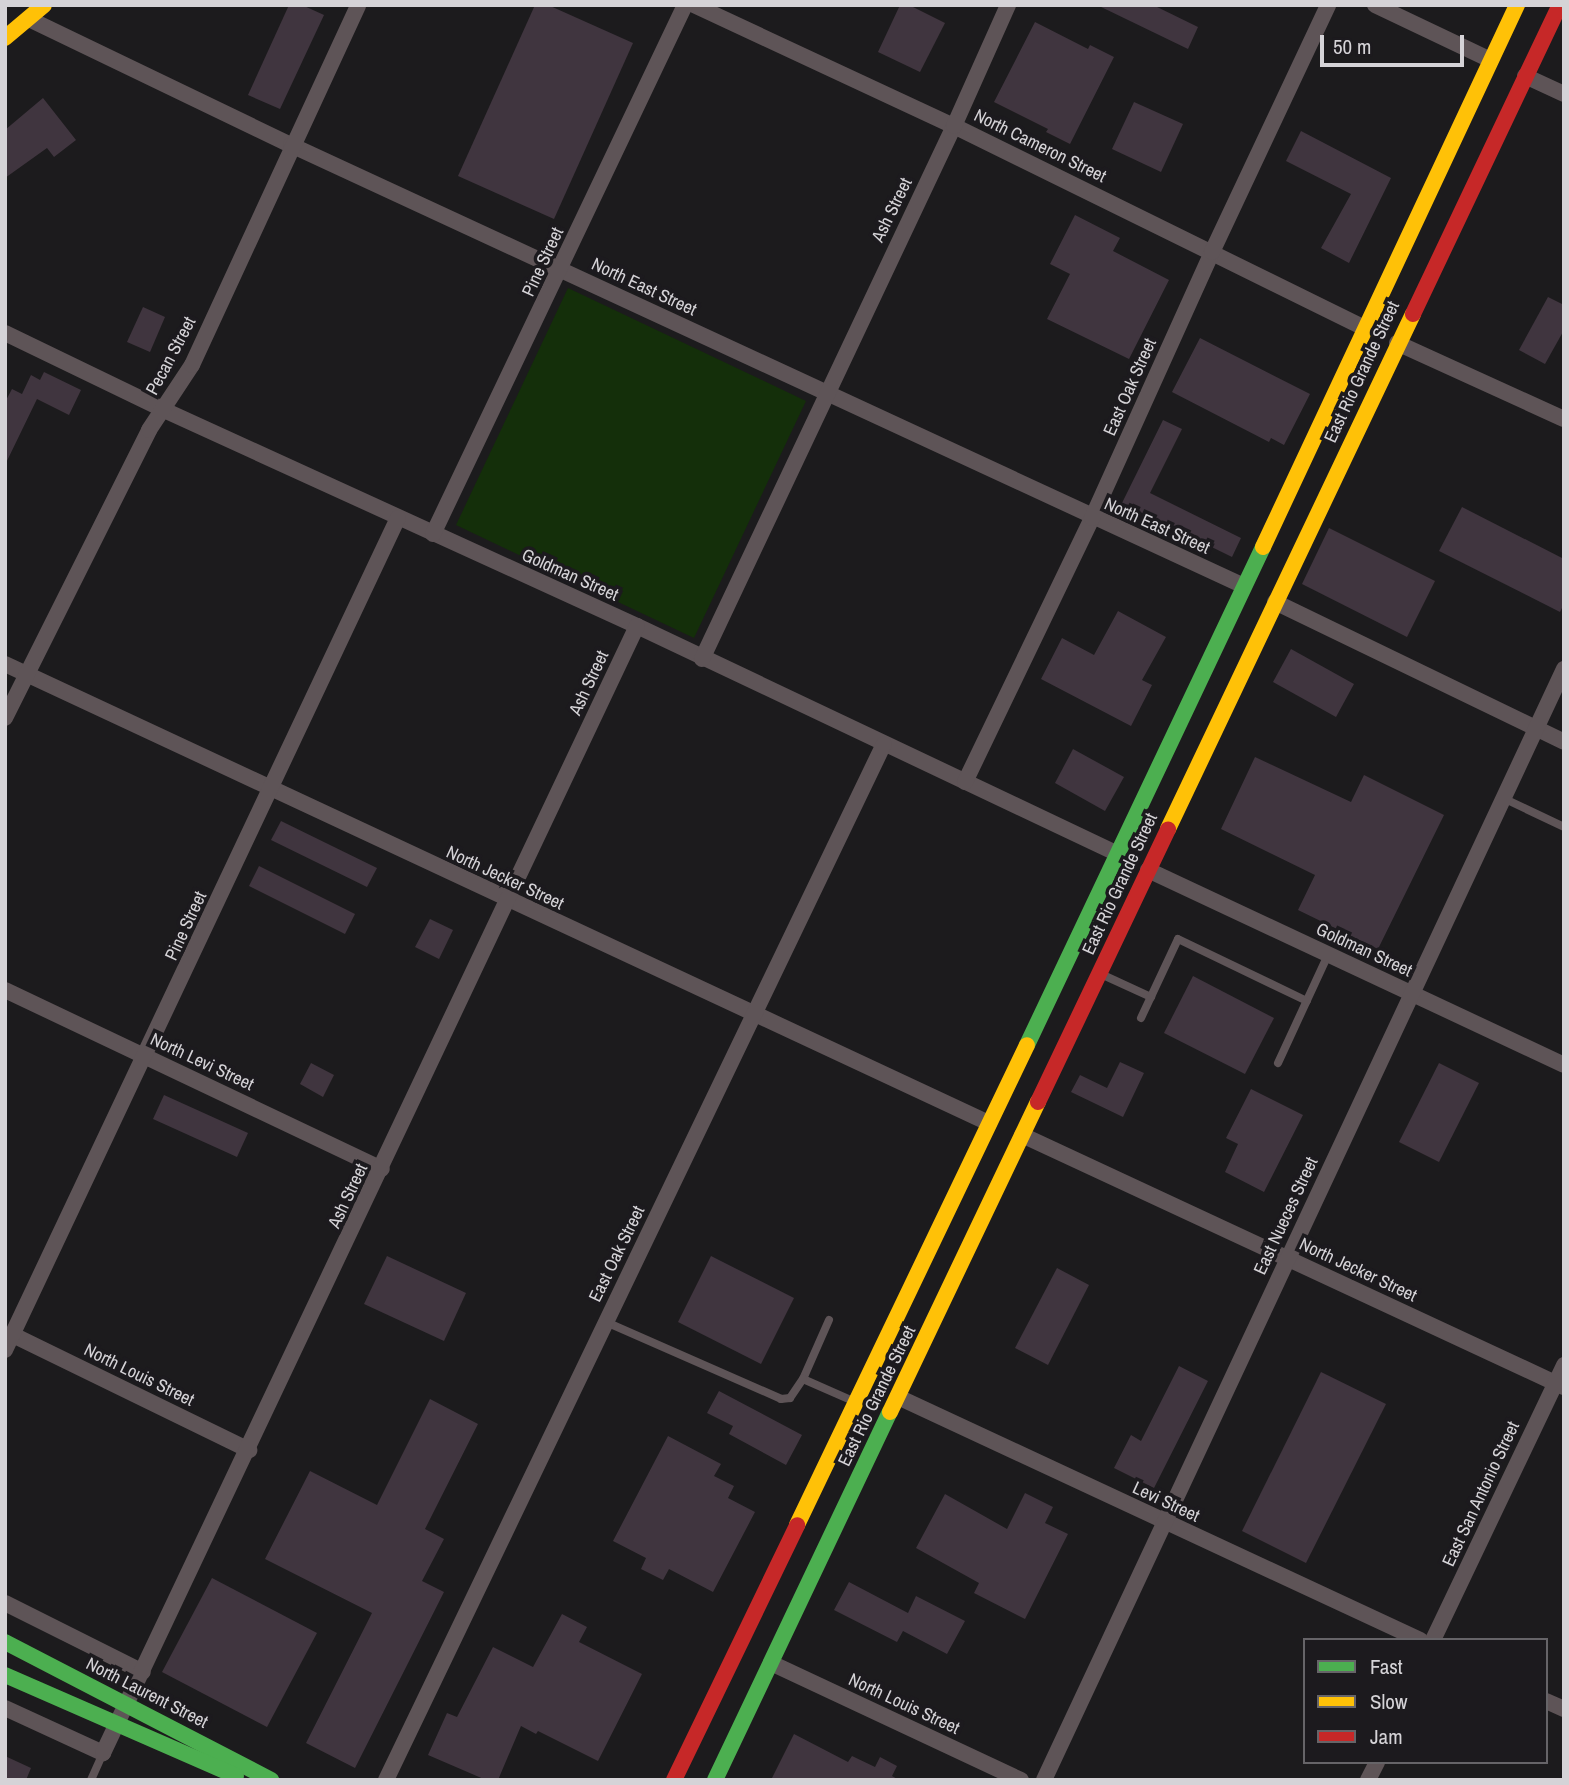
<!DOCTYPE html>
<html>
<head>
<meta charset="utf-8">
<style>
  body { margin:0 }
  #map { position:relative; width:1569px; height:1785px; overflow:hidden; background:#1c1b1d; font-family:"Archivo Narrow",sans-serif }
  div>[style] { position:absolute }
  .green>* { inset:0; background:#142f0a }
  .building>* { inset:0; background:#40353f }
  .lane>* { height:8px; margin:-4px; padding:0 4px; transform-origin:4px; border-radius:4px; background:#5e5457 }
  .street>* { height:16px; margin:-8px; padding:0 8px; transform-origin:8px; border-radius:8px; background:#5e5457 }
  .fast>* { height:16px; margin:-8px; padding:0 8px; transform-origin:8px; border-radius:8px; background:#4caf50 }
  .slow>* { height:16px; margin:-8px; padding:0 8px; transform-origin:8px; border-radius:8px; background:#ffc107 }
  .jam>* { height:16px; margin:-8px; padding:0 8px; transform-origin:8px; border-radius:8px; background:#c62828 }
  span { translate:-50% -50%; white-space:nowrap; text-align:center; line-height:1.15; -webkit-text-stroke:7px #1c1a1e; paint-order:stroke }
  .street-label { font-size:18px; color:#d5d3d7 }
  .frame { position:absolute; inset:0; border:7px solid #d5d3d7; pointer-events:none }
  .legend { position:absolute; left:1303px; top:1638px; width:245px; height:126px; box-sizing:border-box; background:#1c1a1e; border:2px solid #666468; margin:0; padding:9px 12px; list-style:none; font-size:21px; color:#d5d3d7 }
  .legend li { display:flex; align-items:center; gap:14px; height:35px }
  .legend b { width:35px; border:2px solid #666468 }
  .scale { position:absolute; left:1320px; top:35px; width:144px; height:32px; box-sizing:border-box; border:4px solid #d5d3d7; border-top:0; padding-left:9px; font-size:21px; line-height:24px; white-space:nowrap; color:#d5d3d7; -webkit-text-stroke:5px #1c1a1e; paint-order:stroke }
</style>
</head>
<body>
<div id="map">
  <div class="green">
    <div style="clip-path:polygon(568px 288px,806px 401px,694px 638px,456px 525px)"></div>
  </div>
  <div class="building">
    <div style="clip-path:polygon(289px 5px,302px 5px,324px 15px,280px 109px,248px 95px)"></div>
    <div style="clip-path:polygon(535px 5px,548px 5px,633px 43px,554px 219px,458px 176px)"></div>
    <div style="clip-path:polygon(900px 5px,909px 5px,945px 23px,920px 72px,878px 52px)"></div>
    <div style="clip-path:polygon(1097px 5px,1153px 5px,1198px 27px,1188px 49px)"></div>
    <div style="clip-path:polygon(1035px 22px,1088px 49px,1090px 45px,1114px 57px,1070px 144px,1046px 132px,1048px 129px,994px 102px)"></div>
    <div style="clip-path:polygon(43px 98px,76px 140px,54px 157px,47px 148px,5px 178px,5px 130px)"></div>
    <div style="clip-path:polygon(1134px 102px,1183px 124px,1161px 172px,1112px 149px)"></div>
    <div style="clip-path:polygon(1301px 131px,1391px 178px,1349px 263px,1321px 248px,1351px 194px,1286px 161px)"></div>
    <div style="clip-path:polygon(1075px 215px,1120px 238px,1113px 251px,1169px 280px,1129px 359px,1047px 319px,1070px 274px,1050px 264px)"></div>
    <div style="clip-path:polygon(1548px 297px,1564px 305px,1564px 330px,1545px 364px,1519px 350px)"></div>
    <div style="clip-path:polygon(143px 307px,165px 317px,150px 352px,127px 342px)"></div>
    <div style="clip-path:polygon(1200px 338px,1310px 394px,1284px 445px,1271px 438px,1269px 442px,1172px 392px)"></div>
    <div style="clip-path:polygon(44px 372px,81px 390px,69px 415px,37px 399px,5px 465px,5px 402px,12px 389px,22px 394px,31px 375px,40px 380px)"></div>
    <div style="clip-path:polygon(1163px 420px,1182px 429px,1150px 493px,1241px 538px,1232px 557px,1122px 503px)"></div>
    <div style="clip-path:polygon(1462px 507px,1564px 559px,1564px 604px,1560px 612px,1439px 551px)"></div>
    <div style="clip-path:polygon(1329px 528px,1435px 581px,1407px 637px,1302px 584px)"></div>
    <div style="clip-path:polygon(1118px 611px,1166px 637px,1142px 680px,1152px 685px,1131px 726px,1041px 679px,1062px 638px,1094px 655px)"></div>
    <div style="clip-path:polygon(1291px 649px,1354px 684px,1336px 717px,1273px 682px)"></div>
    <div style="clip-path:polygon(1073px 749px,1124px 777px,1105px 811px,1055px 783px)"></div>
    <div style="clip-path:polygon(1255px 757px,1351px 802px,1364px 775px,1444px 815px,1378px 949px,1298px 910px,1315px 875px,1221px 829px)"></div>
    <div style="clip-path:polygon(281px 821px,377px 868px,367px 887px,271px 840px)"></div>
    <div style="clip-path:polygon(259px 866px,355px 914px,345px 934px,249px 886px)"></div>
    <div style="clip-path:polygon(430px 919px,453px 930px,439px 959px,415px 947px)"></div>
    <div style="clip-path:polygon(1193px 976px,1274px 1018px,1245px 1074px,1164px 1033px)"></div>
    <div style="clip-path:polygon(1120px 1062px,1144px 1073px,1123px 1117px,1071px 1092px,1080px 1075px,1107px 1088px)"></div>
    <div style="clip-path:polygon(311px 1063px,334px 1075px,323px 1097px,300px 1084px)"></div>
    <div style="clip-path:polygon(1439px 1063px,1479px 1083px,1439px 1162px,1399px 1142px)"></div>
    <div style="clip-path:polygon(1251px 1089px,1303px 1115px,1264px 1192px,1225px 1172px,1238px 1144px,1226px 1138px)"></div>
    <div style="clip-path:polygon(164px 1095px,248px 1133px,237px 1157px,153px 1119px)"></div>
    <div style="clip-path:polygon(387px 1256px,466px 1293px,444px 1341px,364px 1304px)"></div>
    <div style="clip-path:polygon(711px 1256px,794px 1298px,761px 1364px,678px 1322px)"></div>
    <div style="clip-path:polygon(1057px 1268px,1089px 1285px,1048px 1365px,1015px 1348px)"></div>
    <div style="clip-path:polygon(1179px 1366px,1208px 1381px,1154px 1488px,1114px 1468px,1131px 1435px,1141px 1441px)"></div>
    <div style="clip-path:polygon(1321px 1372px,1386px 1404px,1306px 1563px,1242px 1531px)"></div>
    <div style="clip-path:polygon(719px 1391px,802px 1435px,786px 1465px,729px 1434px,733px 1426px,707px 1413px)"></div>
    <div style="clip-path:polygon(430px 1399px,478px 1424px,425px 1529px,444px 1539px,422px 1581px,444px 1592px,355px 1768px,306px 1743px,372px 1613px,265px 1559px,310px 1471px,377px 1505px)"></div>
    <div style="clip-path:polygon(668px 1436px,721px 1464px,714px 1476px,734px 1486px,728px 1498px,755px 1512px,713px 1592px,669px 1569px,663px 1580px,641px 1569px,646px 1558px,613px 1541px)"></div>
    <div style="clip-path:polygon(1025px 1493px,1053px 1507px,1045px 1523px,1068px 1534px,1025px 1619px,974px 1593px,979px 1583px,916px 1548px,945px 1494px,1007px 1529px)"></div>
    <div style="clip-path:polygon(212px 1578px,317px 1633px,267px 1727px,162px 1672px)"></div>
    <div style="clip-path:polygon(849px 1582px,908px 1613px,916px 1596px,965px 1621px,947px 1654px,903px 1631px,897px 1642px,834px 1610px)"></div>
    <div style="clip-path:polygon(562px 1614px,587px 1627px,579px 1642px,642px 1674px,598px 1761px,538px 1731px,536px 1734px,521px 1726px,498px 1780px,486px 1780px,428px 1755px,447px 1713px,457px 1717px,493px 1647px,533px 1667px)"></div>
    <div style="clip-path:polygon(794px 1734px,848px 1762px,852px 1756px,875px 1767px,880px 1757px,897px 1766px,892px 1776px,899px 1780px,771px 1780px)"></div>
    <div style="clip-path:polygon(5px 1756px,31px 1768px,26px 1780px,5px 1780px)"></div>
  </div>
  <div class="lane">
    <div style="left:1503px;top:798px;width:68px;rotate:25.4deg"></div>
    <div style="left:1103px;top:975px;width:53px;rotate:24.6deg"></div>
    <div style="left:1141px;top:1018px;width:87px;rotate:-64.9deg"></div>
    <div style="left:1178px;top:939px;width:143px;rotate:25.7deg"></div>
    <div style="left:1278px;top:1063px;width:119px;rotate:-65.2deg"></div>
    <div style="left:829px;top:1320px;width:64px;rotate:113.8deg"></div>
    <div style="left:803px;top:1379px;width:55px;rotate:23.7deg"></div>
    <div style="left:606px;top:1322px;width:191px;rotate:23.7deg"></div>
    <div style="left:781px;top:1399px;width:9px;rotate:-6deg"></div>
    <div style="left:790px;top:1398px;width:23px;rotate:-56deg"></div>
    <div style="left:91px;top:1780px;width:30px;rotate:-66deg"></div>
  </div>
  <div class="street">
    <div style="left:694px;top:5px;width:287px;rotate:25deg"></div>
    <div style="left:954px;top:126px;width:458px;rotate:26.2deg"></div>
    <div style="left:1375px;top:5px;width:128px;rotate:25.4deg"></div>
    <div style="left:29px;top:19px;width:291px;rotate:25.7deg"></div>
    <div style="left:291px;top:145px;width:1050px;rotate:24.83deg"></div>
    <div style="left:1525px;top:76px;width:43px;rotate:24.8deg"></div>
    <div style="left:5px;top:333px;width:177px;rotate:25.8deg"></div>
    <div style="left:164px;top:410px;width:520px;rotate:24.54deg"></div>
    <div style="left:637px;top:626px;width:532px;rotate:25.36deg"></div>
    <div style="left:1397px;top:343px;width:183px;rotate:24.5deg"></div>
    <div style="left:433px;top:534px;width:586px;rotate:-64.53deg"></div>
    <div style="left:1275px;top:602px;width:321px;rotate:25.8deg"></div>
    <div style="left:702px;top:659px;width:590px;rotate:-64.7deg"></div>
    <div style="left:954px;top:126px;width:133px;rotate:-65.9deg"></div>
    <div style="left:5px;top:664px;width:1086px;rotate:25.01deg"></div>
    <div style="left:5px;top:718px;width:322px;rotate:-63.4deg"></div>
    <div style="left:149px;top:430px;width:78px;rotate:-56.5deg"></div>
    <div style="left:192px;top:365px;width:396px;rotate:-65.2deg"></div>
    <div style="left:965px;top:782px;width:293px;rotate:-64.3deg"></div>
    <div style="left:1092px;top:518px;width:292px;rotate:-65.7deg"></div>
    <div style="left:1212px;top:252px;width:273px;rotate:-64.8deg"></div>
    <div style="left:1148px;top:870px;width:459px;rotate:25.1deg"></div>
    <div style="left:5px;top:990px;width:417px;rotate:25.4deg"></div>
    <div style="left:1022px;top:1135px;width:598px;rotate:24.94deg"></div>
    <div style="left:13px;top:1335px;width:263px;rotate:26deg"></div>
    <div style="left:5px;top:1350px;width:920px;rotate:-64.72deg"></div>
    <div style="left:898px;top:1397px;width:576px;rotate:24.96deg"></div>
    <div style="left:5px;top:1603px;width:154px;rotate:26.6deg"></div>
    <div style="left:1433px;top:1640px;width:305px;rotate:-64.5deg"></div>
    <div style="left:771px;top:1663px;width:276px;rotate:25.1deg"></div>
    <div style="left:1546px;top:1701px;width:20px;rotate:24deg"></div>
    <div style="left:5px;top:1708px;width:108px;rotate:24.7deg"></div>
    <div style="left:103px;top:1753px;width:1247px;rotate:-64.65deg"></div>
    <div style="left:386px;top:1780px;width:1149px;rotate:-64.33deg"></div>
    <div style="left:1044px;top:1780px;width:1227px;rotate:-64.92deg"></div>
    <div style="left:1368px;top:1780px;width:20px;rotate:-63deg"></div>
  </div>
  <div class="fast">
    <div style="left:1027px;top:1045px;width:551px;rotate:-64.64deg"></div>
    <div style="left:5px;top:1642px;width:300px;rotate:27.4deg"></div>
    <div style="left:5px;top:1675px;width:252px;rotate:23.6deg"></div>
    <div style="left:715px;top:1780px;width:407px;rotate:-64.6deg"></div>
  </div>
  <div class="slow">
    <div style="left:5px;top:38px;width:51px;rotate:-40.2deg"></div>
    <div style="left:1263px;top:547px;width:599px;rotate:-64.89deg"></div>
    <div style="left:1168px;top:829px;width:570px;rotate:-64.56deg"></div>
    <div style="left:890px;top:1412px;width:344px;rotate:-64.5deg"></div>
    <div style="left:797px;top:1525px;width:532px;rotate:-64.4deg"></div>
  </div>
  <div class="jam">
    <div style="left:1413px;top:314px;width:342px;rotate:-64.6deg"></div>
    <div style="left:1038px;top:1102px;width:302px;rotate:-64.5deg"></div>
    <div style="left:674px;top:1780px;width:283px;rotate:-64.2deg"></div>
  </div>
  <div class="street-label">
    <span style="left:1040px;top:146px;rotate:26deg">North Cameron Street</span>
    <span style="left:892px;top:210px;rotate:-64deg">Ash Street</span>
    <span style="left:543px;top:262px;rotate:-65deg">Pine Street</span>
    <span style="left:644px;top:287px;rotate:25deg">North East Street</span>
    <span style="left:171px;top:356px;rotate:-62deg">Pecan Street</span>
    <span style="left:1362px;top:372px;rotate:-65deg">East Rio Grande Street</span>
    <span style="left:1130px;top:387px;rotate:-66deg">East Oak Street</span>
    <span style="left:1157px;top:526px;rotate:24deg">North East Street</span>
    <span style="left:570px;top:575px;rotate:24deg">Goldman Street</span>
    <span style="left:589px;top:683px;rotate:-65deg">Ash Street</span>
    <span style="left:505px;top:878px;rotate:25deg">North Jecker Street</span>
    <span style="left:1120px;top:884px;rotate:-65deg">East Rio Grande Street</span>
    <span style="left:186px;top:926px;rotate:-65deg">Pine Street</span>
    <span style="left:1364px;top:950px;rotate:25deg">Goldman Street</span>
    <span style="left:202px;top:1062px;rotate:25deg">North Levi Street</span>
    <span style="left:348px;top:1196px;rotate:-65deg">Ash Street</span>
    <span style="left:1286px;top:1216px;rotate:-65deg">East Nueces Street</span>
    <span style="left:617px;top:1254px;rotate:-64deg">East Oak Street</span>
    <span style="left:1358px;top:1270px;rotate:25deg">North Jecker Street</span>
    <span style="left:139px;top:1375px;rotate:26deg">North Louis Street</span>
    <span style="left:877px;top:1396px;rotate:-64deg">East Rio Grande Street</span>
    <span style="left:1481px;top:1494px;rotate:-65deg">East San Antonio Street</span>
    <span style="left:1166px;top:1502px;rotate:25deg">Levi Street</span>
    <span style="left:147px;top:1693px;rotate:27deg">North Laurent Street</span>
    <span style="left:904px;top:1704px;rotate:25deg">North Louis Street</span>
  </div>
  <div class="frame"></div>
  <ul class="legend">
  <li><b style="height:9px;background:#4caf50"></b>Fast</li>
  <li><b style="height:9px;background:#ffc107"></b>Slow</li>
  <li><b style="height:9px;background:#c62828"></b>Jam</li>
  </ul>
  <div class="scale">50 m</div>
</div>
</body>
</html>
